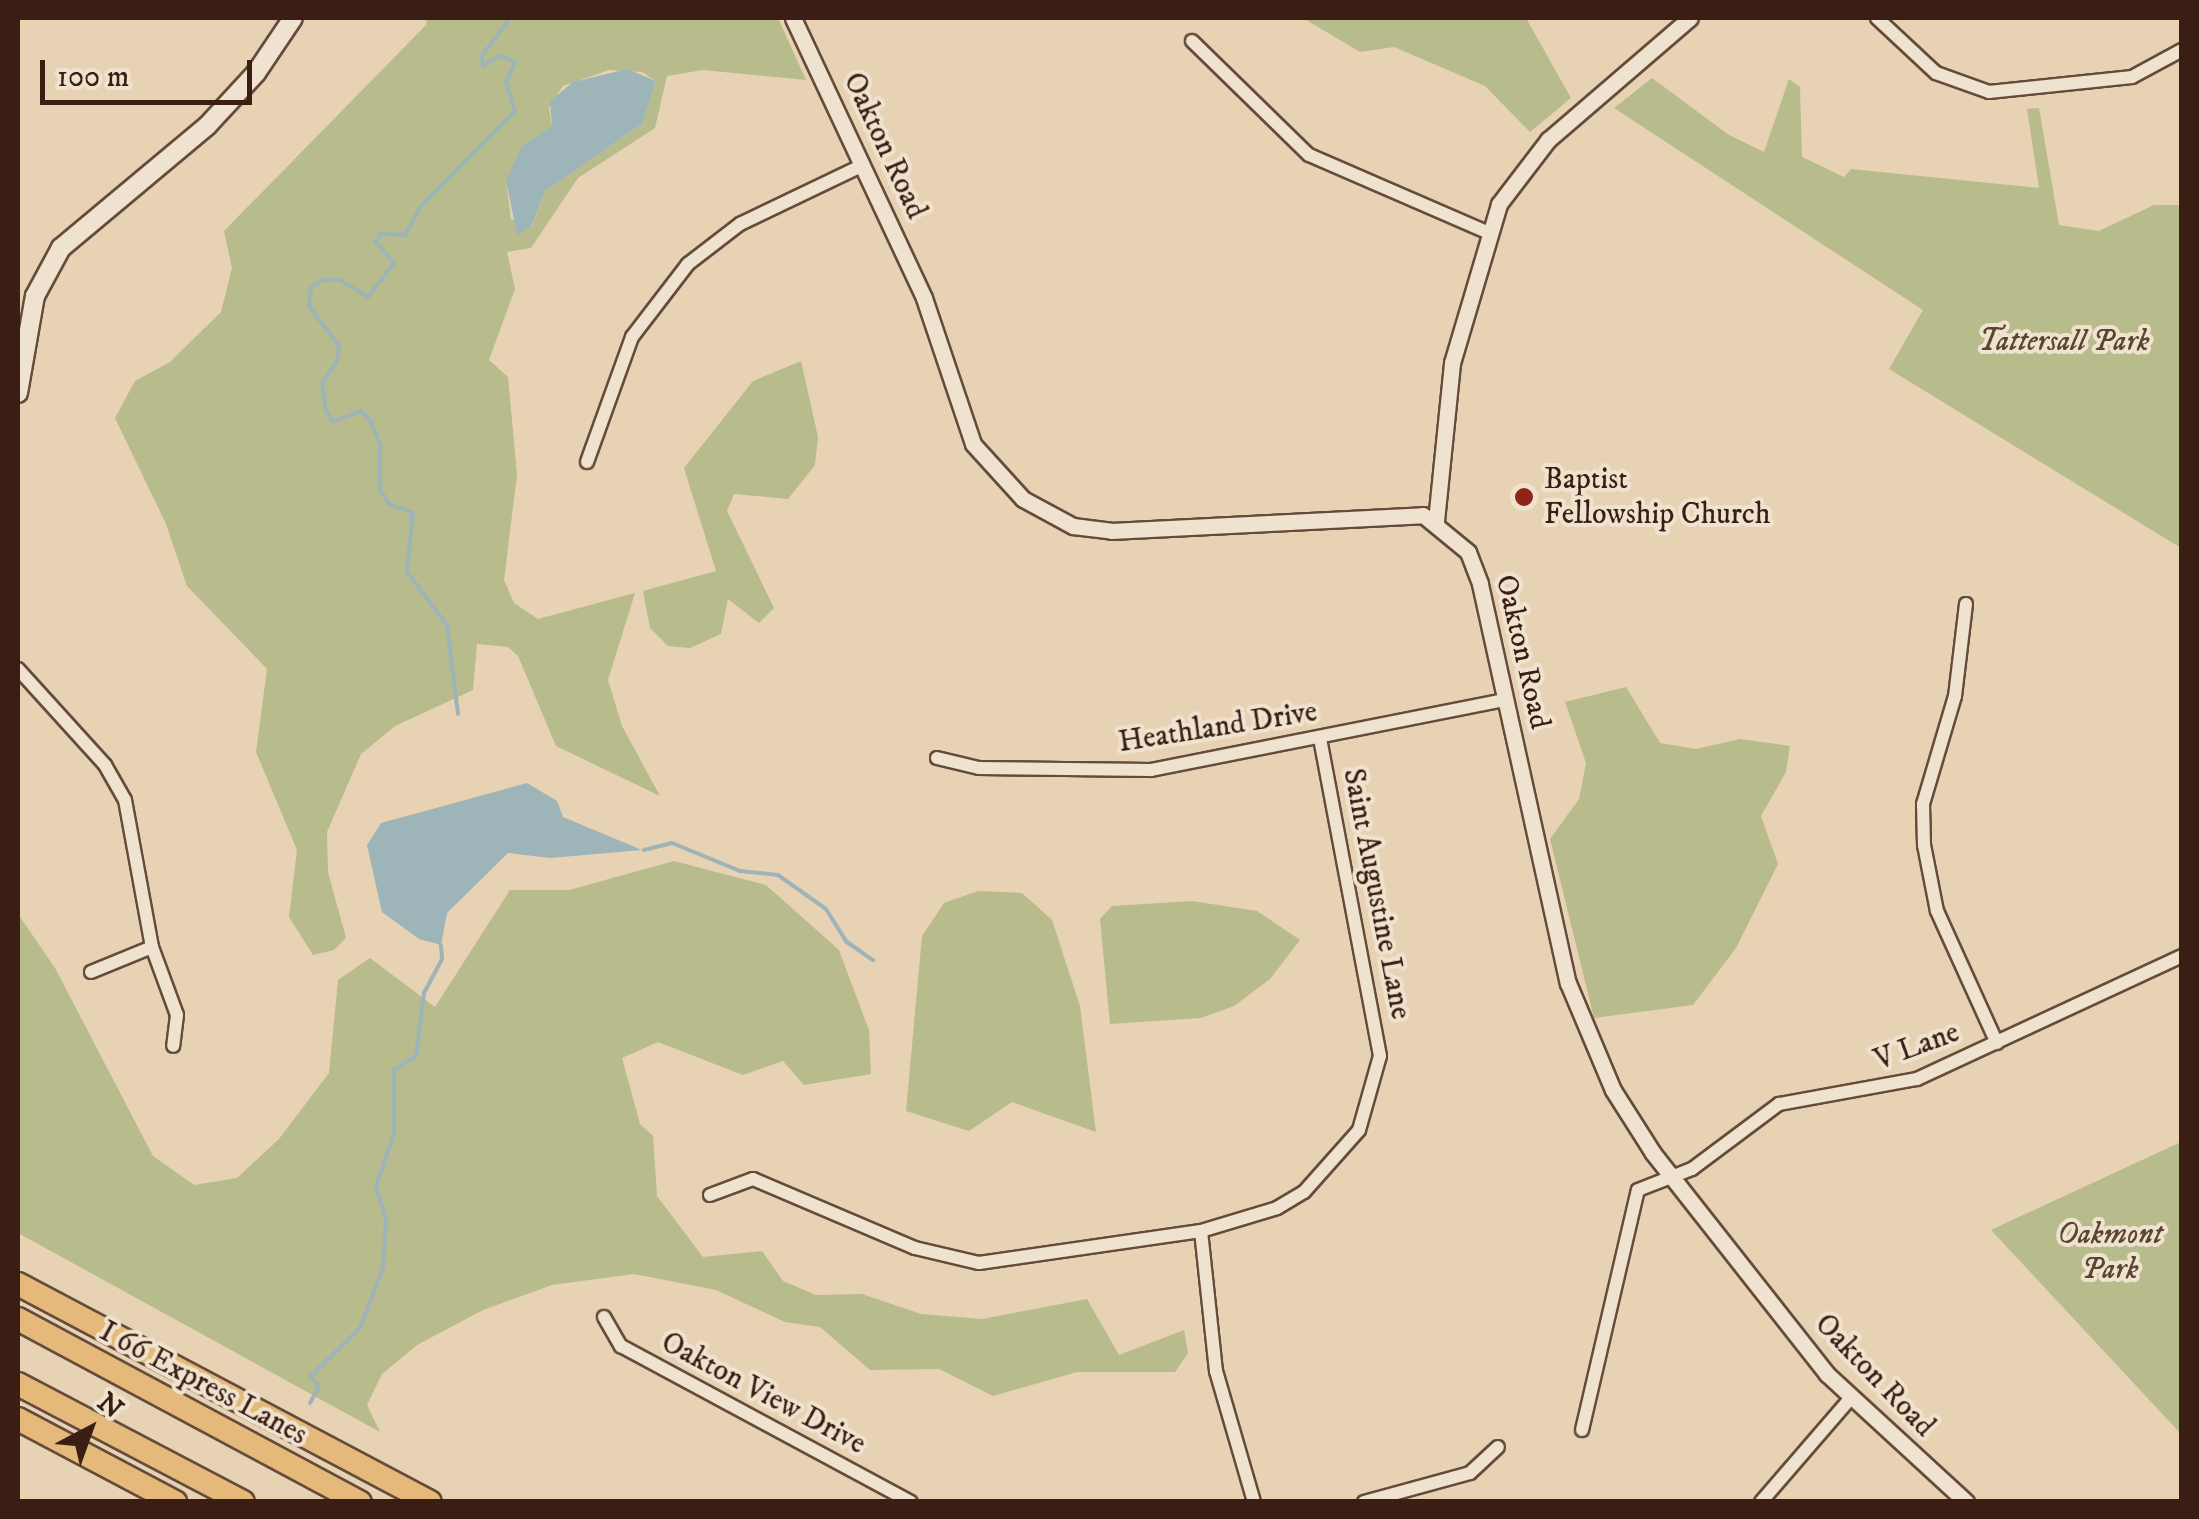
<!DOCTYPE html>
<html>
<head>
<meta charset="utf-8">
<style>
  body { margin:0 }
  #map { position:relative; width:2199px; height:1519px; overflow:hidden; background:#e7d2b4; font-family:"IM FELL DW Pica",serif }
  div>[style] { position:absolute }
  .green>* { inset:0; background:#b8bb8b }
  .water>* { inset:0; background:#9db4b9 }
  .stream>* { height:4px; margin:-2px; padding:0 2px; transform-origin:2px; border-radius:2px; background:#9db4b9 }
  .roads { filter:drop-shadow(2px 0 #654b3b) drop-shadow(-2px 0 #654b3b) drop-shadow(0 2px #654b3b) drop-shadow(0 -2px #654b3b) }
  .minor>* { height:12px; margin:-6px; padding:0 6px; transform-origin:6px; border-radius:6px; background:#efe2ce }
  .tertiary>* { height:15px; margin:-7.5px; padding:0 7.5px; transform-origin:7.5px; border-radius:7.5px; background:#efe2ce }
  .secondary>* { height:18px; margin:-9px; padding:0 9px; transform-origin:9px; border-radius:9px; background:#efe2ce }
  .motorway>* { height:22px; margin:-11px; padding:0 11px; transform-origin:11px; border-radius:11px; background:#e4b97a }
  .dots>* { width:28px; height:28px; translate:-50% -50%; box-sizing:border-box; border:5px solid #efe2ce; border-radius:50% }
  span { translate:-50% -50%; white-space:nowrap; text-align:center; line-height:1.15; -webkit-text-stroke:8px #efe2ce; paint-order:stroke }
  .street-label { font-size:30px; color:#3a1e13 }
  .park-label { font-size:30px; color:#5a4531; font-style:italic }
  .poi-label { font-size:30px; color:#3a1e13 }
  .left { translate:0 -50%; text-align:left }
  .frame { position:absolute; inset:0; border:20px solid #3a1e13; pointer-events:none }
  .north { position:absolute; left:40px; top:1379px; width:100px; height:100px; -webkit-text-stroke:8px #efe2ce; paint-order:stroke; rotate:41deg; font-size:28px; font-weight:700; line-height:40px; text-align:center; color:#3a1e13 }
  .north::after { content:''; display:block; margin:auto; width:35px; height:45px; background:#3a1e13; clip-path:polygon(50% 0,100% 100%,50% 72%,0 100%) }
  .scale { position:absolute; left:40px; top:60px; width:212px; height:45px; box-sizing:border-box; border:5px solid #3a1e13; border-top:0; padding-left:12px; font-size:30px; line-height:35px; white-space:nowrap; color:#3a1e13; -webkit-text-stroke:8px #efe2ce; paint-order:stroke }
</style>
</head>
<body>
<div id="map">
  <div class="green">
    <div style="clip-path:polygon(evenodd,425px 18px,778px 18px,806px 80px,703px 70px,667px 76px,655px 128px,578px 178px,531px 248px,507px 252px,515px 289px,489px 360px,508px 377px,517px 475px,504px 580px,514px 603px,538px 619px,635px 593px,608px 680px,622px 726px,660px 796px,556px 746px,518px 656px,508px 647px,477px 644px,473px 690px,395px 726px,361px 754px,327px 832px,328px 872px,346px 938px,334px 950px,313px 955px,289px 917px,297px 850px,256px 752px,267px 669px,187px 586px,166px 524px,115px 418px,135px 381px,170px 362px,221px 312px,232px 268px,224px 231px,427px 24px,425px 18px,609px 70px,642px 72px,656px 81px,642px 124px,545px 191px,532px 226px,511px 219px,506px 181px,552px 126px,549px 108px,556px 96px,563px 86px,609px 70px)"></div>
    <div style="clip-path:polygon(1303px 18px,1526px 18px,1571px 98px,1530px 132px,1485px 86px,1394px 47px,1360px 52px)"></div>
    <div style="clip-path:polygon(1652px 78px,1729px 135px,1764px 152px,1789px 79px,1800px 87px,1802px 157px,1844px 177px,1851px 169px,2039px 188px,2027px 109px,2039px 108px,2059px 225px,2099px 231px,2154px 205px,2181px 205px,2181px 548px,1889px 369px,1923px 310px,1614px 108px)"></div>
    <div style="clip-path:polygon(801px 361px,818px 437px,815px 465px,788px 499px,734px 494px,727px 511px,774px 608px,759px 623px,728px 599px,721px 634px,690px 648px,668px 646px,650px 628px,643px 591px,716px 571px,684px 468px,753px 381px)"></div>
    <div style="clip-path:polygon(1626px 687px,1660px 743px,1696px 749px,1740px 739px,1790px 746px,1786px 772px,1761px 816px,1778px 864px,1736px 948px,1693px 1005px,1594px 1018px,1550px 839px,1579px 799px,1586px 763px,1565px 702px)"></div>
    <div style="clip-path:polygon(674px 861px,766px 885px,839px 950px,869px 1030px,871px 1074px,804px 1085px,783px 1061px,743px 1075px,658px 1042px,622px 1058px,640px 1124px,653px 1136px,657px 1196px,703px 1257px,762px 1251px,783px 1281px,816px 1295px,862px 1294px,921px 1314px,982px 1319px,1087px 1299px,1119px 1355px,1184px 1330px,1188px 1353px,1175px 1372px,1077px 1372px,993px 1396px,939px 1369px,870px 1370px,820px 1327px,785px 1322px,716px 1290px,634px 1274px,552px 1285px,483px 1310px,417px 1345px,382px 1374px,367px 1405px,380px 1432px,18px 1233px,18px 914px,55px 968px,153px 1156px,194px 1185px,237px 1178px,279px 1139px,329px 1073px,338px 980px,370px 958px,435px 1007px,510px 890px,569px 890px)"></div>
    <div style="clip-path:polygon(978px 891px,1022px 893px,1052px 920px,1080px 1006px,1096px 1132px,1012px 1102px,969px 1131px,906px 1111px,922px 936px,944px 903px)"></div>
    <div style="clip-path:polygon(1192px 901px,1257px 911px,1300px 940px,1270px 979px,1234px 1006px,1201px 1018px,1110px 1024px,1100px 919px,1112px 906px)"></div>
    <div style="clip-path:polygon(2181px 1142px,2181px 1434px,1991px 1230px)"></div>
  </div>
  <div class="water">
    <div style="clip-path:polygon(627px 69px,656px 81px,642px 124px,545px 191px,532px 225px,517px 235px,506px 181px,521px 147px,552px 126px,550px 101px,573px 82px)"></div>
    <div style="clip-path:polygon(527px 783px,557px 801px,563px 817px,642px 850px,550px 858px,508px 853px,447px 913px,441px 945px,419px 939px,382px 912px,367px 845px,381px 823px)"></div>
  </div>
  <div class="stream">
    <div style="left:458px;top:714px;width:90px;rotate:-97deg"></div>
    <div style="left:447px;top:625px;width:66px;rotate:-127deg"></div>
    <div style="left:407px;top:572px;width:59px;rotate:-84.2deg"></div>
    <div style="left:413px;top:513px;width:26px;rotate:-159deg"></div>
    <div style="left:389px;top:504px;width:17px;rotate:-121deg"></div>
    <div style="left:380px;top:489px;width:45px;rotate:-90deg"></div>
    <div style="left:380px;top:444px;width:24px;rotate:-112deg"></div>
    <div style="left:371px;top:422px;width:15px;rotate:-132deg"></div>
    <div style="left:361px;top:411px;width:30px;rotate:159deg"></div>
    <div style="left:333px;top:422px;width:13px;rotate:-122deg"></div>
    <div style="left:326px;top:411px;width:27px;rotate:-98deg"></div>
    <div style="left:322px;top:384px;width:27px;rotate:-57deg"></div>
    <div style="left:337px;top:361px;width:15px;rotate:-82deg"></div>
    <div style="left:339px;top:346px;width:50px;rotate:-126.9deg"></div>
    <div style="left:309px;top:306px;width:18px;rotate:-84deg"></div>
    <div style="left:311px;top:288px;width:14px;rotate:-36deg"></div>
    <div style="left:322px;top:280px;width:18px"></div>
    <div style="left:340px;top:280px;width:33px;rotate:31deg"></div>
    <div style="left:368px;top:297px;width:43px;rotate:-52.6deg"></div>
    <div style="left:394px;top:263px;width:28px;rotate:-131deg"></div>
    <div style="left:376px;top:242px;width:9px;rotate:-63deg"></div>
    <div style="left:380px;top:234px;width:25px;rotate:2deg"></div>
    <div style="left:405px;top:235px;width:33px;rotate:-61deg"></div>
    <div style="left:421px;top:206px;width:134px;rotate:-45.3deg"></div>
    <div style="left:515px;top:111px;width:30px;rotate:-107deg"></div>
    <div style="left:506px;top:82px;width:22px;rotate:-66deg"></div>
    <div style="left:515px;top:62px;width:16px;rotate:-158deg"></div>
    <div style="left:500px;top:56px;width:20px;rotate:150deg"></div>
    <div style="left:483px;top:66px;width:10px;rotate:-96deg"></div>
    <div style="left:482px;top:56px;width:47px;rotate:-53.6deg"></div>
    <div style="left:644px;top:850px;width:29px;rotate:-14deg"></div>
    <div style="left:672px;top:843px;width:74px;rotate:22.4deg"></div>
    <div style="left:740px;top:871px;width:38px;rotate:6deg"></div>
    <div style="left:778px;top:875px;width:59px;rotate:35.3deg"></div>
    <div style="left:826px;top:909px;width:39px;rotate:58deg"></div>
    <div style="left:847px;top:942px;width:32px;rotate:35deg"></div>
    <div style="left:310px;top:1403px;width:18px;rotate:-61deg"></div>
    <div style="left:319px;top:1387px;width:14px;rotate:-126deg"></div>
    <div style="left:311px;top:1376px;width:69px;rotate:-44.4deg"></div>
    <div style="left:360px;top:1328px;width:64px;rotate:-69deg"></div>
    <div style="left:383px;top:1268px;width:49px;rotate:-86.5deg"></div>
    <div style="left:386px;top:1219px;width:34px;rotate:-107deg"></div>
    <div style="left:376px;top:1186px;width:55px;rotate:-70.9deg"></div>
    <div style="left:394px;top:1134px;width:64px;rotate:-90deg"></div>
    <div style="left:394px;top:1070px;width:26px;rotate:-32deg"></div>
    <div style="left:416px;top:1056px;width:64px;rotate:-82.8deg"></div>
    <div style="left:424px;top:993px;width:38px;rotate:-62deg"></div>
    <div style="left:442px;top:959px;width:14px;rotate:-94deg"></div>
  </div>
  <div class="roads">
    <div class="minor">
      <div style="left:1877px;top:18px;width:81px;rotate:43deg"></div>
      <div style="left:1936px;top:73px;width:56px;rotate:19.7deg"></div>
      <div style="left:1989px;top:92px;width:144px;rotate:-6deg"></div>
      <div style="left:2132px;top:77px;width:57px;rotate:-28.4deg"></div>
      <div style="left:1192px;top:41px;width:163px;rotate:44.3deg"></div>
      <div style="left:1309px;top:155px;width:194px;rotate:23.4deg"></div>
      <div style="left:587px;top:462px;width:133px;rotate:-70.2deg"></div>
      <div style="left:632px;top:337px;width:92px;rotate:-52.5deg"></div>
      <div style="left:688px;top:264px;width:66px;rotate:-37.6deg"></div>
      <div style="left:740px;top:224px;width:136px;rotate:-25.6deg"></div>
      <div style="left:1966px;top:604px;width:93px;rotate:96.8deg"></div>
      <div style="left:1955px;top:696px;width:113px;rotate:106.5deg"></div>
      <div style="left:1923px;top:804px;width:41px;rotate:88.6deg"></div>
      <div style="left:1924px;top:845px;width:67px;rotate:78.9deg"></div>
      <div style="left:1937px;top:911px;width:145px;rotate:65.6deg"></div>
      <div style="left:18px;top:669px;width:130px;rotate:47.8deg"></div>
      <div style="left:105px;top:765px;width:40px;rotate:60.3deg"></div>
      <div style="left:125px;top:800px;width:149px;rotate:79.6deg"></div>
      <div style="left:152px;top:947px;width:72px;rotate:69.8deg"></div>
      <div style="left:177px;top:1015px;width:31px;rotate:97deg"></div>
      <div style="left:937px;top:758px;width:43px;rotate:13.4deg"></div>
      <div style="left:979px;top:768px;width:172px;rotate:0.7deg"></div>
      <div style="left:1151px;top:770px;width:360px;rotate:-11.2deg"></div>
      <div style="left:91px;top:972px;width:66px;rotate:-22.3deg"></div>
      <div style="left:710px;top:1195px;width:46px;rotate:-20.4deg"></div>
      <div style="left:753px;top:1179px;width:176px;rotate:23.1deg"></div>
      <div style="left:915px;top:1248px;width:66px;rotate:13.2deg"></div>
      <div style="left:979px;top:1263px;width:224px;rotate:-8.2deg"></div>
      <div style="left:1201px;top:1231px;width:79px;rotate:-16.8deg"></div>
      <div style="left:1277px;top:1208px;width:31px;rotate:-31deg"></div>
      <div style="left:1304px;top:1192px;width:83px;rotate:-48.4deg"></div>
      <div style="left:1359px;top:1130px;width:77px;rotate:-74.2deg"></div>
      <div style="left:1380px;top:1056px;width:323px;rotate:-100.7deg"></div>
      <div style="left:1201px;top:1231px;width:141px;rotate:83.9deg"></div>
      <div style="left:1216px;top:1371px;width:136px;rotate:73.8deg"></div>
      <div style="left:604px;top:1317px;width:34px;rotate:60deg"></div>
      <div style="left:621px;top:1346px;width:329px;rotate:28.3deg"></div>
      <div style="left:1582px;top:1430px;width:246px;rotate:-76.9deg"></div>
      <div style="left:1638px;top:1190px;width:58px;rotate:-21.3deg"></div>
      <div style="left:1692px;top:1169px;width:109px;rotate:-36.8deg"></div>
      <div style="left:1779px;top:1104px;width:140px;rotate:-10.3deg"></div>
      <div style="left:1917px;top:1079px;width:292px;rotate:-24.9deg"></div>
      <div style="left:1364px;top:1502px;width:110px;rotate:-15.3deg"></div>
      <div style="left:1470px;top:1473px;width:38px;rotate:-43deg"></div>
      <div style="left:1761px;top:1502px;width:136px;rotate:-49.2deg"></div>
    </div>
    <div class="tertiary">
      <div style="left:793px;top:18px;width:309px;rotate:64.9deg"></div>
      <div style="left:924px;top:298px;width:154px;rotate:71.4deg"></div>
      <div style="left:973px;top:444px;width:74px;rotate:47.7deg"></div>
      <div style="left:1023px;top:499px;width:57px;rotate:28.4deg"></div>
      <div style="left:1073px;top:526px;width:38px;rotate:7deg"></div>
      <div style="left:1111px;top:531px;width:312px;rotate:-2.9deg"></div>
      <div style="left:1423px;top:515px;width:58px;rotate:39.4deg"></div>
      <div style="left:1468px;top:552px;width:34px;rotate:69deg"></div>
      <div style="left:1480px;top:584px;width:409px;rotate:77.6deg"></div>
      <div style="left:1568px;top:983px;width:116px;rotate:67.2deg"></div>
      <div style="left:1613px;top:1090px;width:75px;rotate:57.6deg"></div>
      <div style="left:1653px;top:1153px;width:281px;rotate:51.8deg"></div>
      <div style="left:1827px;top:1374px;width:189px;rotate:42.6deg"></div>
      <div style="left:1436px;top:521px;width:159px;rotate:-84.2deg"></div>
      <div style="left:1452px;top:363px;width:166px;rotate:-73.5deg"></div>
      <div style="left:1499px;top:204px;width:81px;rotate:-52.6deg"></div>
      <div style="left:1548px;top:140px;width:187px;rotate:-40.7deg"></div>
    </div>
    <div class="secondary">
      <div style="left:18px;top:393px;width:98px;rotate:-80.1deg"></div>
      <div style="left:35px;top:296px;width:55px;rotate:-61.6deg"></div>
      <div style="left:61px;top:248px;width:190px;rotate:-39.9deg"></div>
      <div style="left:207px;top:126px;width:72px;rotate:-47.2deg"></div>
      <div style="left:256px;top:73px;width:66px;rotate:-56.1deg"></div>
    </div>
    <div class="motorway">
      <div style="left:18px;top:1284px;width:466px;rotate:27.9deg"></div>
      <div style="left:18px;top:1319px;width:388px;rotate:28.2deg"></div>
      <div style="left:18px;top:1384px;width:254px;rotate:27.7deg"></div>
      <div style="left:18px;top:1419px;width:178px;rotate:27.9deg"></div>
    </div>
  </div>
  <div class="dots">
    <div style="left:1524px;top:497px;background:#8f2418"></div>
  </div>
  <div class="street-label">
    <span style="left:884px;top:146px;rotate:65deg">Oakton Road</span>
    <span style="left:1522px;top:652px;rotate:77deg">Oakton Road</span>
    <span style="left:1218px;top:728px;rotate:-9deg">Heathland Drive</span>
    <span style="left:1376px;top:894px;rotate:79deg">Saint Augustine Lane</span>
    <span style="left:1917px;top:1047px;rotate:-20deg">V Lane</span>
    <span style="left:1874px;top:1376px;rotate:46deg">Oakton Road</span>
    <span style="left:203px;top:1384px;rotate:28deg">I 66 Express Lanes</span>
    <span style="left:763px;top:1394px;rotate:28deg">Oakton View Drive</span>
  </div>
  <div class="park-label">
    <span style="left:2064px;top:342px">Tattersall Park</span>
    <span style="left:2110px;top:1252px">Oakmont<br>Park</span>
  </div>
  <div class="poi-label">
    <span class="left" style="left:1544px;top:497px">Baptist<br>Fellowship Church</span>
  </div>
  <div class="frame"></div>
  <div class="north">N</div>
  <div class="scale">100 m</div>
</div>
</body>
</html>
